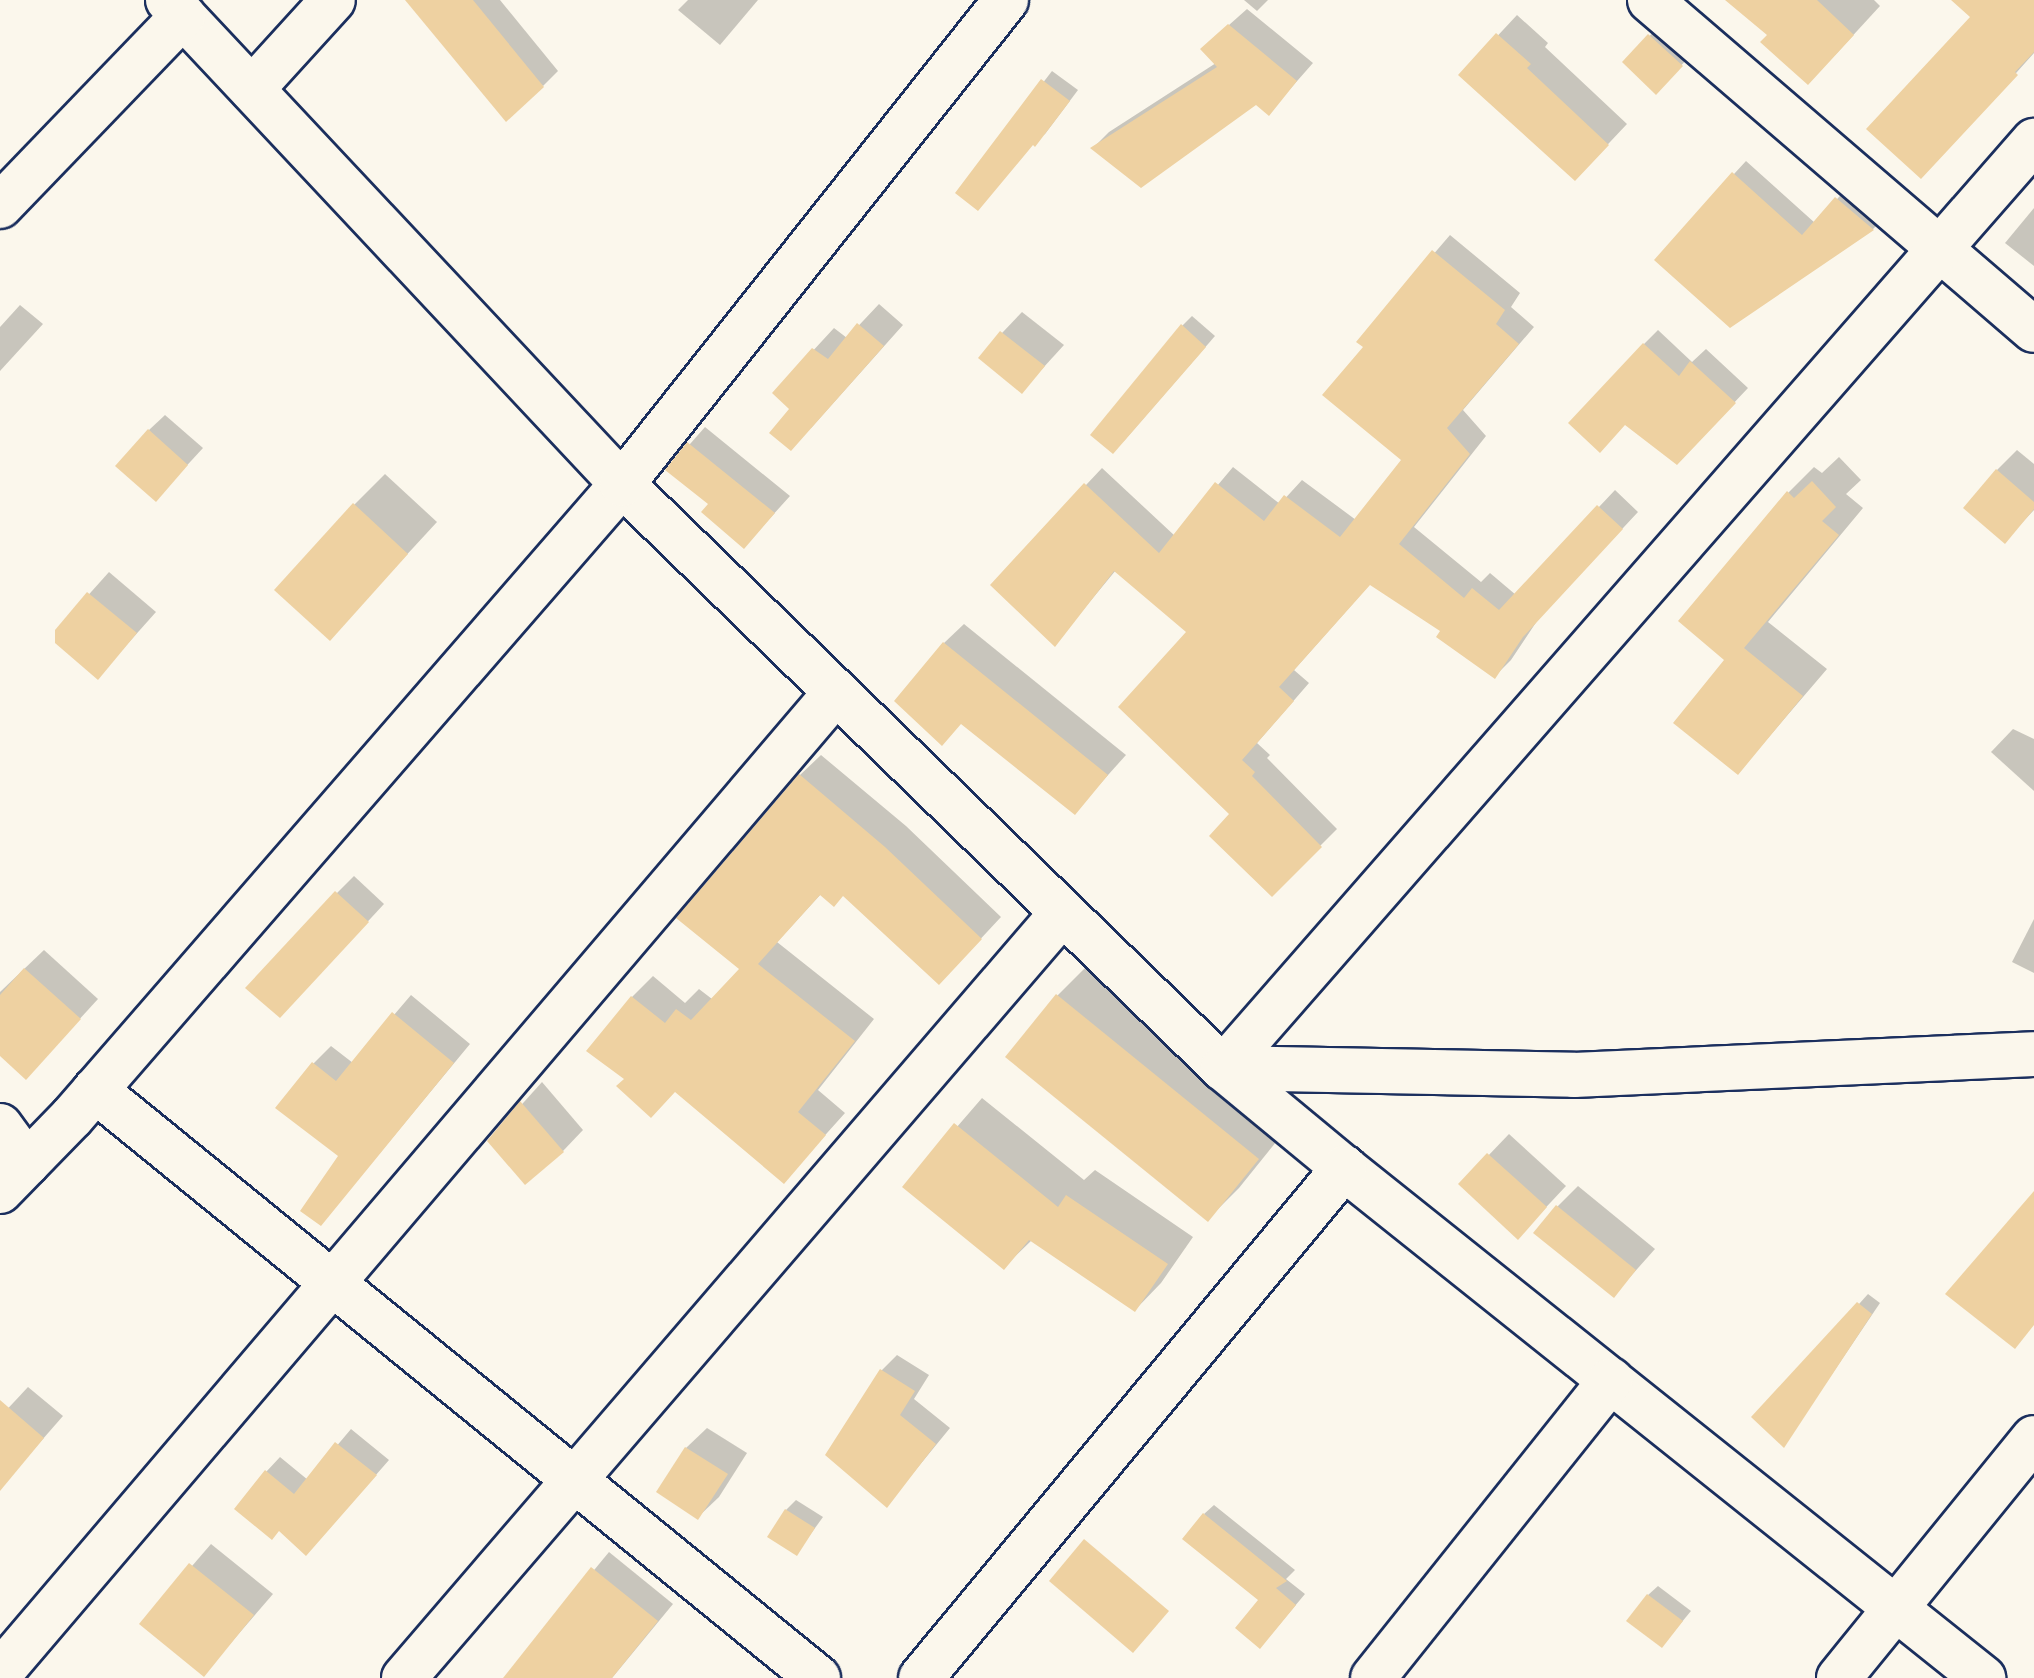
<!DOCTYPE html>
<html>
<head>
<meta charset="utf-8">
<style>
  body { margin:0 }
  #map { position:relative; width:2034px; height:1678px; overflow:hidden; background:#fbf7ec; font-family:"Balsamiq Sans",sans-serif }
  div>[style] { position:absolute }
  .shadow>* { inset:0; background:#0003 }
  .building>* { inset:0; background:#eed1a1 }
  .roads { filter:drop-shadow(2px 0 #1b2f5e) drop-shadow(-2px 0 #1b2f5e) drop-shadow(0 2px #1b2f5e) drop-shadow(0 -2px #1b2f5e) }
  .minor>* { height:44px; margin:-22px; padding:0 22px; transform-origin:22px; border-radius:22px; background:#fbf7ec }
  span { translate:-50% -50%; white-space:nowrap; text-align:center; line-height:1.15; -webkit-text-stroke:7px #fbf7ec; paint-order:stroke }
</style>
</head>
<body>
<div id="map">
  <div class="shadow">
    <div style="clip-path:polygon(431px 0,500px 0,558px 71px,543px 86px)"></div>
    <div style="clip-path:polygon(688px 0,758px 0,720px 45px,678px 10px)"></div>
    <div style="clip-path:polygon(1244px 0,1268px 0,1257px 11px)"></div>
    <div style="clip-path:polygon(1741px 0,1874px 0,1880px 6px,1835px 55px,1770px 35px)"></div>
    <div style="clip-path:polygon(1954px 0,2034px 0,2034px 53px,1948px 149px,1973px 17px)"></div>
    <div style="clip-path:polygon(1247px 9px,1313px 63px,1269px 113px,1256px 103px,1093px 148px,1109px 132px,1216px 63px,1220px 33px)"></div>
    <div style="clip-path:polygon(1517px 15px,1548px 43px,1545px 47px,1627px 124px,1594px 159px,1461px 75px)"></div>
    <div style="clip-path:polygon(1659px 26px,1691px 55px,1656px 92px,1625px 62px)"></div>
    <div style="clip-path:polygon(1052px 71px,1078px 90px,1045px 134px,958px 193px)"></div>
    <div style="clip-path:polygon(1746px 161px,1815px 223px,1850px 185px,1886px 216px,1873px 229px,1730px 325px,1734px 174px)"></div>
    <div style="clip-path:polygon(2034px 208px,2034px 266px,2005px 243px)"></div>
    <div style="clip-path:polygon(1450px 235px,1520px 293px,1511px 307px,1534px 327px,1463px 410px,1486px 436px,1414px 527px,1481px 582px,1490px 573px,1516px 595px,1615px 490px,1638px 512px,1539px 618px,1511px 660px,1495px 676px,1443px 630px,1371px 583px,1294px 670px,1309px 683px,1257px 743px,1270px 755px,1267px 758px,1337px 829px,1272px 894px,1231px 813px,1189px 631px,1116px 570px,1055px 644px,992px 585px,1102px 468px,1175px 536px,1233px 467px,1280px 504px,1302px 480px,1356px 520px,1403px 460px,1366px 347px,1359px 341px)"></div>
    <div style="clip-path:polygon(879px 304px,903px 325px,811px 428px,774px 393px,834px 328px,847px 338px)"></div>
    <div style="clip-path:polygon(20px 305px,43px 324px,0 371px,0 327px)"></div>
    <div style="clip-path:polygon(1022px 312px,1064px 345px,1022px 391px,1002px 333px)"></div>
    <div style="clip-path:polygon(1192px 316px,1215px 336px,1123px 442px,1182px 326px)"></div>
    <div style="clip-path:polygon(1658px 330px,1692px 362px,1706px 349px,1748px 388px,1677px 463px,1626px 423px,1644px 344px)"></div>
    <div style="clip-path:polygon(165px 415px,203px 448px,156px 499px,149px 430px)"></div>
    <div style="clip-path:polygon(705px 427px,790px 496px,744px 547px,711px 504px,668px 469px)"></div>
    <div style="clip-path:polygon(2017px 450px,2034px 464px,2034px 510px,2005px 541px,1997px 470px)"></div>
    <div style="clip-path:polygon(1839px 457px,1861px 480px,1846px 494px,1863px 508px,1768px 622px,1827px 669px,1738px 773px,1727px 660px,1788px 493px,1814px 467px,1822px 473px)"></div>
    <div style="clip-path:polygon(385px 474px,437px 522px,330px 638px,354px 505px)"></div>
    <div style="clip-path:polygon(109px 572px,156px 612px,98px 677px,57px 630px)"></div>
    <div style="clip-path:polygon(964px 624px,1126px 755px,1074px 813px,962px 722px,944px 643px)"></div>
    <div style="clip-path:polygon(2013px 729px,2034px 739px,2034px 791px,1991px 752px)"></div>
    <div style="clip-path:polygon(821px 755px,906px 826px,1001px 917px,960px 961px,844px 894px,821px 894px,777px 942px,874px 1019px,818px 1090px,845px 1113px,784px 1181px,676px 1090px,627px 1078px,632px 997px,653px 976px,685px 1003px,699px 989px,712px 999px,742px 969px,800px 775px)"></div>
    <div style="clip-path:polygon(354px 876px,384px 904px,297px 998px,337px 893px)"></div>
    <div style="clip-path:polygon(2034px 919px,2034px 973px,2012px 962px)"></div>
    <div style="clip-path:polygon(44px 950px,98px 999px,44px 1058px,0 1053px,0 992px)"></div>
    <div style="clip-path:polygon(1088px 965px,1288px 1127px,1239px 1188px,1208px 1219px,1008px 1056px,1058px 995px)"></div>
    <div style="clip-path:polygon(411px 995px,470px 1044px,321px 1224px,340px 1156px,313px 1064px,331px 1046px,353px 1063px)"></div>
    <div style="clip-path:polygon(542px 1082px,583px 1130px,563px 1151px,489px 1141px)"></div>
    <div style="clip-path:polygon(982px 1098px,1084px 1180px,1095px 1170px,1193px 1237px,1161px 1283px,1135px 1310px,1032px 1240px,1004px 1267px,905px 1187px)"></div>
    <div style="clip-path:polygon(1509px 1134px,1566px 1186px,1518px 1237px,1461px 1184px)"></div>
    <div style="clip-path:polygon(1578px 1186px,1655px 1249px,1614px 1295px,1557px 1207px)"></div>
    <div style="clip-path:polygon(1868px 1294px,1880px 1303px,1784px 1445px,1859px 1304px)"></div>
    <div style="clip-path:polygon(897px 1355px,929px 1375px,914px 1399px,950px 1428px,887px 1505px,827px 1454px,882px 1370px)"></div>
    <div style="clip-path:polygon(28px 1387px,63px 1416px,0 1488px,0 1417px)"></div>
    <div style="clip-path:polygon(707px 1428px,747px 1453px,719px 1497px,698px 1517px,686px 1448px)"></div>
    <div style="clip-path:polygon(351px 1429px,389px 1460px,320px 1539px,266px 1472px,280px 1457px,308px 1480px)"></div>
    <div style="clip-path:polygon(796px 1500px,823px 1517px,797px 1553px,786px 1510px)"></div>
    <div style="clip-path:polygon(1214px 1505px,1295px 1570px,1286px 1579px,1305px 1594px,1269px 1637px,1261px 1599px,1204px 1514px)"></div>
    <div style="clip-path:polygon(211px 1544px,273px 1594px,204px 1674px,142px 1624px)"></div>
    <div style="clip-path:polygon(609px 1552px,673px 1604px,612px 1678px,505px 1678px)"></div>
    <div style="clip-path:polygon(1658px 1586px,1691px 1611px,1662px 1646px,1648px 1595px)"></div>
  </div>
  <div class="building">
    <div style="clip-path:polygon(405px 0,473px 0,544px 87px,506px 122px)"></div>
    <div style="clip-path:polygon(1725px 0,1817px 0,1854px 35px,1808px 85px,1760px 42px,1767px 35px)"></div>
    <div style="clip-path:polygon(1951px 0,2034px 0,2034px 52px,2015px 72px,2018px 75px,1921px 179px,1866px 129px,1970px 17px)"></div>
    <div style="clip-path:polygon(1228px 24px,1297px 81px,1269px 116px,1256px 105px,1141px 188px,1090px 148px,1217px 67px,1200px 49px)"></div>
    <div style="clip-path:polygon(1496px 33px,1531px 64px,1527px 68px,1609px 145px,1575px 181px,1458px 75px)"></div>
    <div style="clip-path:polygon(1648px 34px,1683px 66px,1656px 95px,1622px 62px)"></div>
    <div style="clip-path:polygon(1041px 79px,1070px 101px,1035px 147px,1033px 145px,978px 211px,955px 193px)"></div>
    <div style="clip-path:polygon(1732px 172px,1802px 235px,1835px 197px,1874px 230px,1730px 328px,1654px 260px)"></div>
    <div style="clip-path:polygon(1432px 250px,1505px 310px,1496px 324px,1519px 344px,1447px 428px,1470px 454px,1399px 544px,1464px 598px,1472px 588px,1499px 610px,1597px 505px,1623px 529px,1523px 637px,1495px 679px,1436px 637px,1440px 631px,1370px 585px,1279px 687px,1294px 701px,1242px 760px,1255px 772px,1252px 776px,1322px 847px,1272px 897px,1209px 836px,1229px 814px,1118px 707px,1186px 632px,1114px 571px,1055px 647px,990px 585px,1084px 483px,1159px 553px,1215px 482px,1264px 521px,1284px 495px,1340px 537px,1401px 460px,1322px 395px,1363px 347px,1356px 342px)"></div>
    <div style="clip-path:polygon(857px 323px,884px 346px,791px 451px,769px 433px,789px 409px,772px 393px,812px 348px,828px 359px)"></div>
    <div style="clip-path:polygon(1181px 324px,1206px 347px,1113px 454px,1090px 435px)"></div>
    <div style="clip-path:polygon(1000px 331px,1045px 366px,1022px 394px,978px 358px)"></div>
    <div style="clip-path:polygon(1643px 343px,1679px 376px,1690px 361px,1736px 403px,1677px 465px,1625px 425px,1600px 453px,1568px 423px)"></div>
    <div style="clip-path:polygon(148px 429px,188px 465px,156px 502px,115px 466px)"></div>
    <div style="clip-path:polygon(687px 442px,775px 513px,744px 549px,701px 512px,708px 504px,665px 470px)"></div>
    <div style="clip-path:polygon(1996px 469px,2034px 502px,2034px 509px,2005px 544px,1963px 508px)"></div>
    <div style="clip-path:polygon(1812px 481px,1836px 507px,1822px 521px,1839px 535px,1744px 648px,1803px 696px,1738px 775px,1673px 723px,1724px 660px,1678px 621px,1787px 491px,1794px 498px)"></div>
    <div style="clip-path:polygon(353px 503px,408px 554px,330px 641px,274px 590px)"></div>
    <div style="clip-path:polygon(87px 592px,137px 633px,98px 680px,55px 643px,55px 630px)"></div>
    <div style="clip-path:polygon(943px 642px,1108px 775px,1075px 815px,961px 724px,942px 746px,894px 701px)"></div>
    <div style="clip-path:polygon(799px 774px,885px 847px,982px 939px,939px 985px,843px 896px,834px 907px,820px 895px,758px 964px,855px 1041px,798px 1112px,826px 1135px,784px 1184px,675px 1092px,651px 1118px,616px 1086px,624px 1079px,586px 1051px,631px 996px,665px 1023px,676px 1009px,691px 1020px,739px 969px,676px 918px)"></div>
    <div style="clip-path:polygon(335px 891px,369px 922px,280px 1018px,245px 988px)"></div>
    <div style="clip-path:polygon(24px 968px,81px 1019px,26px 1080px,0 1056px,0 995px)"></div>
    <div style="clip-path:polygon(1056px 994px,1259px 1159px,1208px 1222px,1005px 1057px)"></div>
    <div style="clip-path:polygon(392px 1012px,454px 1063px,321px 1226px,300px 1211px,338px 1156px,275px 1108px,312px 1062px,336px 1081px)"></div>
    <div style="clip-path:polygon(520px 1101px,564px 1152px,525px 1185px,487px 1141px)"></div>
    <div style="clip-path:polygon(954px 1123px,1058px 1207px,1066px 1195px,1168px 1264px,1135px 1312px,1029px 1240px,1004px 1270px,902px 1187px)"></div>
    <div style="clip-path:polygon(1487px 1153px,1547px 1207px,1518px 1240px,1458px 1184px)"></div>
    <div style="clip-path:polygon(2034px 1191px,2034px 1325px,2015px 1349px,1945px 1294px)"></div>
    <div style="clip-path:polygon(1556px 1205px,1636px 1270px,1614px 1298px,1533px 1233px)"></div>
    <div style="clip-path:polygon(1857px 1302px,1872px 1314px,1784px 1448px,1751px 1417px)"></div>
    <div style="clip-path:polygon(880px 1369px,915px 1391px,900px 1415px,936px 1444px,887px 1508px,825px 1455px)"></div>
    <div style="clip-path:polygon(0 1400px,44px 1438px,0 1491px)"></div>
    <div style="clip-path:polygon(335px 1442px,377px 1475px,306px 1556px,279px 1531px,272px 1540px,234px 1509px,265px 1470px,294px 1494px)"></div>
    <div style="clip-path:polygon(685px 1447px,728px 1474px,698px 1520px,656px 1492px)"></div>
    <div style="clip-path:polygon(785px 1509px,815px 1528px,797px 1556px,767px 1537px)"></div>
    <div style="clip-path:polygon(1203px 1513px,1287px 1581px,1276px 1588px,1296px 1605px,1260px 1649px,1235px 1628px,1258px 1600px,1182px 1539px)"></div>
    <div style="clip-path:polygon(1084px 1539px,1169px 1611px,1133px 1653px,1049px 1581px)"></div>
    <div style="clip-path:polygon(189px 1563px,254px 1615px,204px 1677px,139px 1624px)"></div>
    <div style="clip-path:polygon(591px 1567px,658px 1621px,612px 1678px,503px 1678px)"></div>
    <div style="clip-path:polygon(1647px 1594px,1683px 1621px,1662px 1648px,1626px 1621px)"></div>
  </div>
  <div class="roads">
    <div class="minor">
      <div style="left:168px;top:0;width:664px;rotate:46.83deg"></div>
      <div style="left:622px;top:484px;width:838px;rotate:44.18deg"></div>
      <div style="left:1223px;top:1068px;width:157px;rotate:39.6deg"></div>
      <div style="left:1344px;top:1168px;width:818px;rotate:38.59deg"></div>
      <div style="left:1650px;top:0;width:506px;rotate:40.67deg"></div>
      <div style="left:252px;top:89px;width:120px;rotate:-47.7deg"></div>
      <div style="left:0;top:206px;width:264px;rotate:-46.1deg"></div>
      <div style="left:1223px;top:1068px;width:1232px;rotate:-48.82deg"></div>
      <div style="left:1223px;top:1068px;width:351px;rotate:1.1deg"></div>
      <div style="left:1574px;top:1075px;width:460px;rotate:-2.6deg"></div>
      <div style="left:95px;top:1090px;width:932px;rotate:39.12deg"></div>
      <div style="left:0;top:1126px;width:46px;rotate:53.9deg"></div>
      <div style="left:0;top:1191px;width:103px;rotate:-45.8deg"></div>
      <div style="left:72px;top:1117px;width:839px;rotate:-49.01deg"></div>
      <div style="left:622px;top:484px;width:618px;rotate:-51.57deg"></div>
      <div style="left:0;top:1673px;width:1289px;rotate:-49.56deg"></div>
      <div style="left:404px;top:1678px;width:1010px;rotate:-49.29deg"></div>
      <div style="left:921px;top:1678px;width:663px;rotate:-50.33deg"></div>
      <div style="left:1373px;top:1678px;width:381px;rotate:-51.4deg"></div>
      <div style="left:1839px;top:1678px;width:309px;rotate:-50.9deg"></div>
    </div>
  </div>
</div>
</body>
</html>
